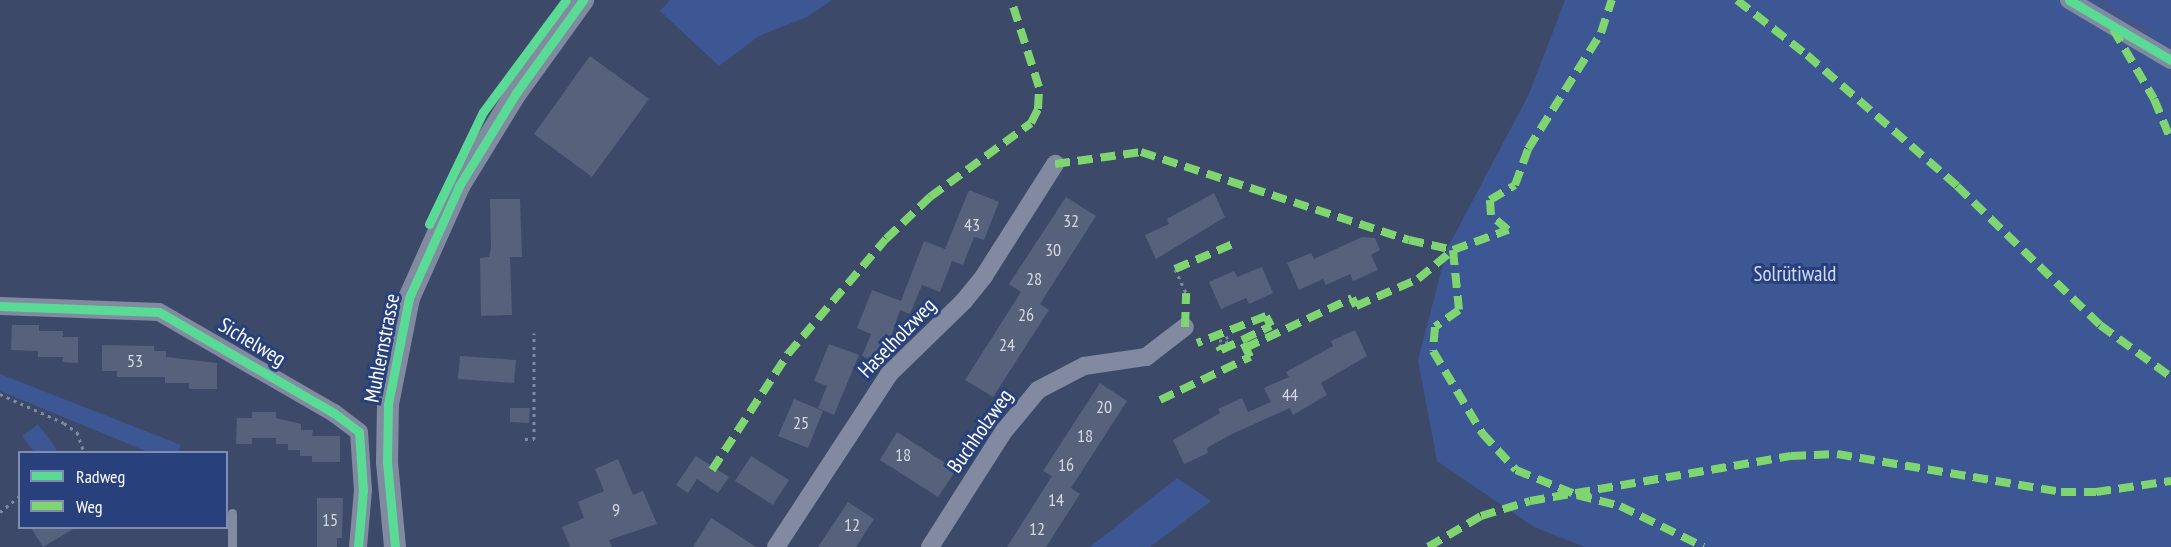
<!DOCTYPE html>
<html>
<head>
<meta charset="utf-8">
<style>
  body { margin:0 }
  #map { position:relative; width:2171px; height:547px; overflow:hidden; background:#3c4969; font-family:"PT Sans Narrow",sans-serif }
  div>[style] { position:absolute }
  .green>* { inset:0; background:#3c5793 }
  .stream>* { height:4.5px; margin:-2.25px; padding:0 2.25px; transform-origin:2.25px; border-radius:2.25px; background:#445681 }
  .building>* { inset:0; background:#56617b }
  .path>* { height:3px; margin-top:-1.5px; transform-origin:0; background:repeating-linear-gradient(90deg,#818aa0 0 3px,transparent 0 7.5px) }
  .service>* { height:9px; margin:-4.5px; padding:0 4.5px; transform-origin:4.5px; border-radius:4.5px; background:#818aa0 }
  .minor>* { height:18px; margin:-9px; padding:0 9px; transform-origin:9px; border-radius:9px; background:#818aa0 }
  .tertiary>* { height:22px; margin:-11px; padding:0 11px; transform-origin:11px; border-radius:11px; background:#818aa0 }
  .quiet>* { height:8px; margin-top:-4px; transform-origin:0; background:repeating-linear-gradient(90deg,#7fd670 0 15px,transparent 0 23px) }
  .cycleway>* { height:9px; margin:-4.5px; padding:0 4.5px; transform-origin:4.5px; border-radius:4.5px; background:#5adb95 }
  span { translate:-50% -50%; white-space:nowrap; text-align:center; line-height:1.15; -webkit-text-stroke:6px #28417d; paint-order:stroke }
  .number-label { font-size:18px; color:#d5d8de }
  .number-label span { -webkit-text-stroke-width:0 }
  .park-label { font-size:21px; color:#d0dbf4 }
  .street-label { font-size:21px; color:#fff }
  .legend { position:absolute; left:18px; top:451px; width:210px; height:78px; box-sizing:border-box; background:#28417d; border:2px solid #7e8db1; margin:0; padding:8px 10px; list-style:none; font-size:18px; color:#fff }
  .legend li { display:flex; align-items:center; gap:12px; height:30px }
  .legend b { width:30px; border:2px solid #7e8db1 }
</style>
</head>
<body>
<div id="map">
  <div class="green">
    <div style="clip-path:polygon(670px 0,832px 0,807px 17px,759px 36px,719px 66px,660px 11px)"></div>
    <div style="clip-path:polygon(1565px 0,2171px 0,2171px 547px,1585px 547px,1534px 527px,1437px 461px,1418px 360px,1447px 249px,1529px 94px)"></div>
    <div style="clip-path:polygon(0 374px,181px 445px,178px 452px,148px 452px,0 391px)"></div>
    <div style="clip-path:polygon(38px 424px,57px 450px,53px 452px,34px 452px,22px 436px)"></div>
    <div style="clip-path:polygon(1177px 478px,1211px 501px,1150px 547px,1090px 547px)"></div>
  </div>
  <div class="stream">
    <div style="left:2098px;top:0;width:60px;rotate:33.4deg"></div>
  </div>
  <div class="building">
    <div style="clip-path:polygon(590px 56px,649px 99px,592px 177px,534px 134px)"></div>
    <div style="clip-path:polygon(969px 190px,999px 202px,984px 240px,974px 237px,963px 265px,952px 261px,940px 292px,922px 285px,910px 314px,900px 310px,886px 351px,882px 349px,876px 362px,862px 356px,871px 334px,857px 328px,872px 290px,901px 301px,924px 241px,945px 249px)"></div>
    <div style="clip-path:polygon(1214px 193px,1225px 217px,1156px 259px,1145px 235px,1169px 224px,1167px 219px)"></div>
    <div style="clip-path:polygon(1066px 197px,1096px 216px,1040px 304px,1049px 310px,993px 397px,965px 380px,1021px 292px,1009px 284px)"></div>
    <div style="clip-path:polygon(490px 199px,520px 199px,522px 257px,510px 257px,512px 315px,481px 316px,480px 258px,489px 257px,491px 248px)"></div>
    <div style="clip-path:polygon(1362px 237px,1375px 238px,1380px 250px,1371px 255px,1378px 270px,1353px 281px,1350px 274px,1326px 285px,1323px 279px,1299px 290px,1287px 263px,1311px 253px,1314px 259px)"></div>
    <div style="clip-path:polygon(1262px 267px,1273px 293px,1249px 304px,1246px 298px,1221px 309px,1209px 282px,1234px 271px,1237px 277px)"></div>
    <div style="clip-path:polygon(12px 325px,39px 325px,39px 331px,63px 331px,63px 337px,78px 337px,78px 363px,62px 362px,63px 357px,38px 357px,38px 351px,11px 350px)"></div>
    <div style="clip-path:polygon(1355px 330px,1367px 356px,1321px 383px,1327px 395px,1293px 415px,1290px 408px,1230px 435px,1207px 448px,1208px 453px,1184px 464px,1173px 440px,1220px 413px,1218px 409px,1242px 398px,1248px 412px,1271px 402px,1264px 388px,1289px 377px,1286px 372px,1333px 346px,1331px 341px)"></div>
    <div style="clip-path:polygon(829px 344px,859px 355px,834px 415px,818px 408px,827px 386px,814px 381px)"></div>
    <div style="clip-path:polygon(102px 345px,154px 346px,154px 351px,166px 351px,166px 357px,217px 363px,217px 389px,189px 389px,189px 383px,165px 383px,165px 377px,117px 377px,117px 371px,102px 371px)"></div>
    <div style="clip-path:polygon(460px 356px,516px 360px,514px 383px,458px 379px)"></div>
    <div style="clip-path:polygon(1100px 383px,1127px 401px,1071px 488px,1080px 494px,1046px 547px,1007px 547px,1052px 476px,1043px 471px)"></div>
    <div style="clip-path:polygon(794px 399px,823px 411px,808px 448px,778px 436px)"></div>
    <div style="clip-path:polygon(510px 408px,530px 408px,529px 423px,510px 422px)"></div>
    <div style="clip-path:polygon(252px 412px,276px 412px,276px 418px,301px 424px,301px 430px,313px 430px,312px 436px,340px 436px,340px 462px,312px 462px,312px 456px,300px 456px,300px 450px,288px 450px,288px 444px,276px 444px,276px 438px,252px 438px,252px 444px,236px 444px,237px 418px,252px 418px)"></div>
    <div style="clip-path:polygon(897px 432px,956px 470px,938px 497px,880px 460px)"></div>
    <div style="clip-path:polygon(696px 456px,729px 477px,718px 493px,697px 479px,688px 493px,676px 485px)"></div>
    <div style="clip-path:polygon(751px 456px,789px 480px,773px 505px,735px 481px)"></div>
    <div style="clip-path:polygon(618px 459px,633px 495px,643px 491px,657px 524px,609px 540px,612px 547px,570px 547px,562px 527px,584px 518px,578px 502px,604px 491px,595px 469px)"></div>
    <div style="clip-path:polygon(317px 498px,343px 498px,342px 538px,337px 538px,337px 547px,317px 547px)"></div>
    <div style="clip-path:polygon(848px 502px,874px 519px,856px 547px,818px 547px)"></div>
    <div style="clip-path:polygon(711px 518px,724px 526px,756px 547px,693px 547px)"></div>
    <div style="clip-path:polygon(31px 528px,75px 528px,43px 547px)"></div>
  </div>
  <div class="path">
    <div style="left:1175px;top:269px;width:26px;rotate:65deg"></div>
    <div style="left:1219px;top:341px;width:10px;rotate:-24deg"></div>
    <div style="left:1219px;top:346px;width:11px;rotate:-27deg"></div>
    <div style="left:0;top:394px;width:70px;rotate:24.4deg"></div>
    <div style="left:64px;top:423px;width:16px;rotate:35deg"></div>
    <div style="left:77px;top:432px;width:21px;rotate:71deg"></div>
    <div style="left:525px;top:439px;width:9px"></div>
    <div style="left:534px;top:439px;width:106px;rotate:-90deg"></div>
    <div style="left:0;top:512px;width:26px;rotate:-39deg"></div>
  </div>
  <div class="service">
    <div style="left:232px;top:513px;width:34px;rotate:90deg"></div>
  </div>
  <div class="minor">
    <div style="left:2069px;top:0;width:118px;rotate:30.5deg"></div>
    <div style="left:1px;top:306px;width:158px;rotate:2.2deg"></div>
    <div style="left:159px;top:312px;width:202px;rotate:30deg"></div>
    <div style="left:334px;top:413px;width:31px;rotate:37deg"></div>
    <div style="left:359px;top:432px;width:58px;rotate:86.1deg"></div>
    <div style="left:363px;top:490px;width:57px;rotate:95deg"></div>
    <div style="left:776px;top:547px;width:207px;rotate:-56.8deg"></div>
    <div style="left:889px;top:374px;width:105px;rotate:-44.2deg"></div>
    <div style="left:964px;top:301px;width:32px;rotate:-51deg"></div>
    <div style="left:984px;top:276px;width:133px;rotate:-57.6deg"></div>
    <div style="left:930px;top:547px;width:138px;rotate:-57.5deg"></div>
    <div style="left:1004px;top:431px;width:53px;rotate:-50.3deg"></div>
    <div style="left:1038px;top:390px;width:52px;rotate:-27.6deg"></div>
    <div style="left:1084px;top:366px;width:63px;rotate:-8.3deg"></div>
    <div style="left:1146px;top:357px;width:49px;rotate:-37.6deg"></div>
  </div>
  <div class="tertiary">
    <div style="left:395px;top:547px;width:85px;rotate:-95.4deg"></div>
    <div style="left:387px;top:462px;width:58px;rotate:-89deg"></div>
    <div style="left:388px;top:404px;width:108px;rotate:-78.8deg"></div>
    <div style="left:409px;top:298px;width:123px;rotate:-65.9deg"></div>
    <div style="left:459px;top:186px;width:109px;rotate:-58.5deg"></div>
    <div style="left:516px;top:93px;width:115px;rotate:-54.2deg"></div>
  </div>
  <div class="quiet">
    <div style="left:1737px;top:0;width:89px;rotate:38.2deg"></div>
    <div style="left:1807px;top:55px;width:199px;rotate:41.1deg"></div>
    <div style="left:1957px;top:186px;width:199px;rotate:44.2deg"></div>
    <div style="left:2100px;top:325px;width:88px;rotate:36.2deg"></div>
    <div style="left:2113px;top:29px;width:81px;rotate:59.6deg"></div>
    <div style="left:2154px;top:99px;width:44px;rotate:67.5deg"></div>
    <div style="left:1055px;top:164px;width:87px;rotate:-7.9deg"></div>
    <div style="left:1141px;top:152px;width:282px;rotate:18.2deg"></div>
    <div style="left:1409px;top:240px;width:45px;rotate:12.8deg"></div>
    <div style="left:1453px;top:250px;width:60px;rotate:84.3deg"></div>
    <div style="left:1459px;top:310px;width:29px;rotate:145deg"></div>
    <div style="left:1435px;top:327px;width:24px;rotate:95deg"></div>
    <div style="left:1433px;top:351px;width:96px;rotate:59.1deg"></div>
    <div style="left:1482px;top:433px;width:50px;rotate:47.4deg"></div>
    <div style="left:1516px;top:470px;width:66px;rotate:22.3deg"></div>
    <div style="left:1577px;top:495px;width:44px;rotate:14.3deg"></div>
    <div style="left:1620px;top:506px;width:93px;rotate:26deg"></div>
    <div style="left:1175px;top:269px;width:65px;rotate:-23.4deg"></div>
    <div style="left:1185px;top:327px;width:34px;rotate:-88deg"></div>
    <div style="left:1219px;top:346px;width:4px;rotate:63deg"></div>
    <div style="left:1221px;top:350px;width:23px;rotate:-25deg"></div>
    <div style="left:1245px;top:348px;width:118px;rotate:-25deg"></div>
    <div style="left:1352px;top:298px;width:9px;rotate:63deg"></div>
    <div style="left:1356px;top:306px;width:68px;rotate:-23.5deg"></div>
    <div style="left:1418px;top:279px;width:45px;rotate:-39.6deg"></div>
    <div style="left:1453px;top:250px;width:59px;rotate:-20deg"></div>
    <div style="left:1508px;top:230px;width:23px;rotate:-139deg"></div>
    <div style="left:1491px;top:215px;width:15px;rotate:-94deg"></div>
    <div style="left:1490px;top:200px;width:29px;rotate:-31deg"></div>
    <div style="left:1515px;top:185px;width:38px;rotate:-70deg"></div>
    <div style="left:1528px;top:149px;width:137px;rotate:-57.8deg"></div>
    <div style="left:1601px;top:33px;width:35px;rotate:-72deg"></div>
    <div style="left:1160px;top:400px;width:100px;rotate:-25.5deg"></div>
    <div style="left:1250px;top:357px;width:19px;rotate:-115deg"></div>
    <div style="left:1242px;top:340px;width:32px;rotate:-26deg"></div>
    <div style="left:1271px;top:326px;width:11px;rotate:-117deg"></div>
    <div style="left:1266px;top:316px;width:74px;rotate:158.6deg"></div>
    <div style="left:712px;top:470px;width:139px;rotate:-56.8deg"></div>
    <div style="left:788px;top:354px;width:151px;rotate:-49.6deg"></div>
    <div style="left:886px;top:239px;width:61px;rotate:-43.7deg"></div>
    <div style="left:930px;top:197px;width:125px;rotate:-36.2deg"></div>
    <div style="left:1031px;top:123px;width:16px;rotate:-63deg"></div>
    <div style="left:1038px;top:109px;width:22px;rotate:-87deg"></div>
    <div style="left:1039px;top:87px;width:91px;rotate:-107.8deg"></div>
    <div style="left:1428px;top:547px;width:61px;rotate:-30.3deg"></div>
    <div style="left:1481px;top:516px;width:51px;rotate:-17deg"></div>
    <div style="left:1530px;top:501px;width:265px;rotate:-9.8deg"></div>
    <div style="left:1791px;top:456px;width:46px;rotate:-2.5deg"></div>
    <div style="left:1837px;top:454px;width:227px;rotate:9.6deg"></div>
    <div style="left:2061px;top:492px;width:35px"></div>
    <div style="left:2096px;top:492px;width:76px;rotate:-8.3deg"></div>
  </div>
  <div class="cycleway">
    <div style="left:2069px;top:0;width:118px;rotate:30.5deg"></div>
    <div style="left:429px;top:224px;width:124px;rotate:-64.3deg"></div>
    <div style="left:483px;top:112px;width:139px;rotate:-53.5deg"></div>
    <div style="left:1px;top:306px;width:158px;rotate:2.2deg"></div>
    <div style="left:159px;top:312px;width:202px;rotate:30deg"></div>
    <div style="left:334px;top:413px;width:31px;rotate:37deg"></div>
    <div style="left:359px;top:432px;width:58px;rotate:86.1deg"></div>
    <div style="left:363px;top:490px;width:57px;rotate:95deg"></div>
    <div style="left:395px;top:547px;width:85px;rotate:-95.4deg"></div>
    <div style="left:387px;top:462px;width:58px;rotate:-89deg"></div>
    <div style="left:388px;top:404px;width:108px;rotate:-78.8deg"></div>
    <div style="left:409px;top:298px;width:123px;rotate:-65.9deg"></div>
    <div style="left:459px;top:186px;width:109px;rotate:-58.5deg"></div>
    <div style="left:516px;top:93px;width:115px;rotate:-54.2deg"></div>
  </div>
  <div class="number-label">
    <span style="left:1071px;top:221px">32</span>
    <span style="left:972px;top:225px">43</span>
    <span style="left:1053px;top:250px">30</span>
    <span style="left:1034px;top:279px">28</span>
    <span style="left:1026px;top:315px">26</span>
    <span style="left:1007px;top:345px">24</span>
    <span style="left:135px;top:361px">53</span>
    <span style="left:1290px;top:395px">44</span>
    <span style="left:1104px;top:407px">20</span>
    <span style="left:801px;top:423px">25</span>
    <span style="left:1085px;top:436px">18</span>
    <span style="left:903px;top:455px">18</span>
    <span style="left:1066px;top:465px">16</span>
    <span style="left:1056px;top:500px">14</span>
    <span style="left:616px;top:510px">9</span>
    <span style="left:330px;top:520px">15</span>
    <span style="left:852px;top:525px">12</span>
    <span style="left:1037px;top:529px">12</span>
  </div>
  <div class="park-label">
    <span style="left:1795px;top:274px">Solrütiwald</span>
  </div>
  <div class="street-label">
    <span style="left:897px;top:338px;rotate:-46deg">Haselholzweg</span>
    <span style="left:252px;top:342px;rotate:31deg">Sichelweg</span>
    <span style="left:382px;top:348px;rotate:-79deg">Muhlernstrasse</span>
    <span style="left:980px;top:431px;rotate:-55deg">Buchholzweg</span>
  </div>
  <ul class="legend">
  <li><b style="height:8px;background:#5adb95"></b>Radweg</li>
  <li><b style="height:8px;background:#7fd670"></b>Weg</li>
  </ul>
</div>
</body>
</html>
